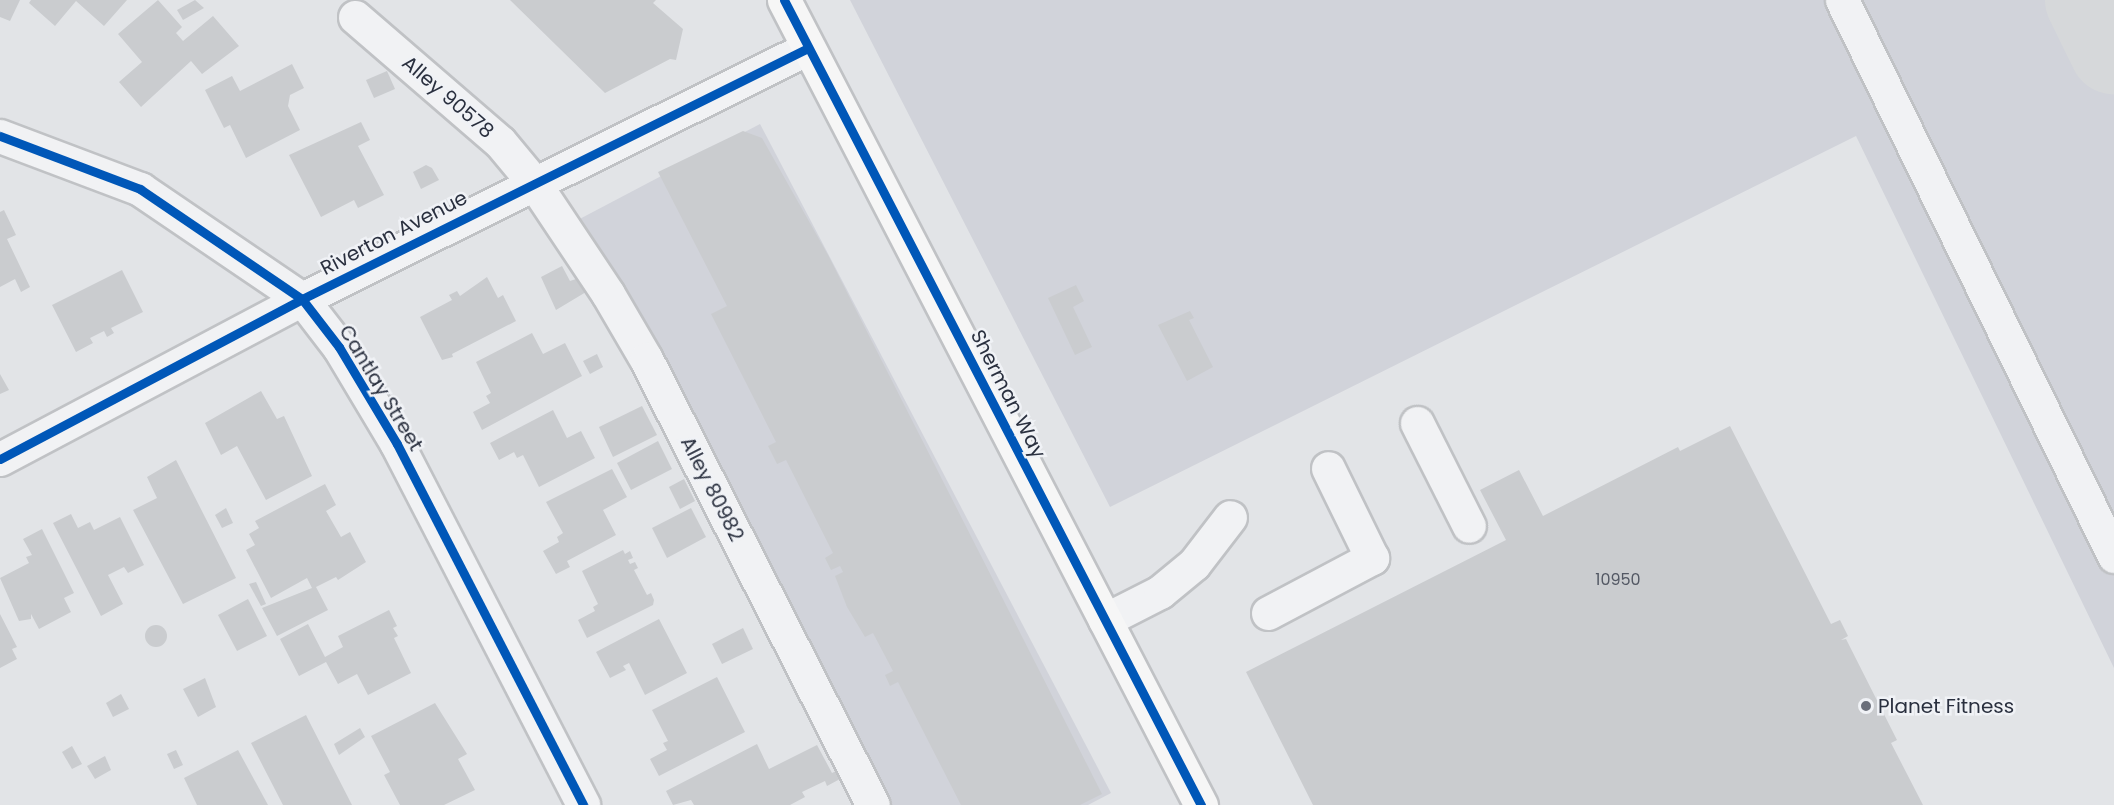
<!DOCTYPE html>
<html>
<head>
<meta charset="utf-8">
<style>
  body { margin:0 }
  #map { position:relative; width:2114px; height:805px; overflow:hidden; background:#e2e4e7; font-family:Poppins,sans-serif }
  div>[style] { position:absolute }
  .built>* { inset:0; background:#d1d3da }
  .taxiway>* { height:90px; margin:-45px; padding:0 45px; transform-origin:45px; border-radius:45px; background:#d6d8da }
  .building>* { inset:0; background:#cacccf }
  .round { border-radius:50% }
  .roads { filter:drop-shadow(2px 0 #c0c2c5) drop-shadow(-2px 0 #c0c2c5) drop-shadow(0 2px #c0c2c5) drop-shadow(0 -2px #c0c2c5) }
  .minor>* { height:33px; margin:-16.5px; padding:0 16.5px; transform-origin:16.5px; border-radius:16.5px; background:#f1f2f4 }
  .major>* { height:33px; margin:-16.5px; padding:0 16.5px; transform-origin:16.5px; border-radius:16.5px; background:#f6f6f6 }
  .cycleway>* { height:9px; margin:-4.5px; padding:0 4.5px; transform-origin:4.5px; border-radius:4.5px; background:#0057b8 }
  .dots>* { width:16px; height:16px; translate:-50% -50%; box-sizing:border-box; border:3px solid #f0f2f6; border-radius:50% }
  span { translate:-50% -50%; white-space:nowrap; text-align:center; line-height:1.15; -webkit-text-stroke:5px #f0f2f6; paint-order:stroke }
  .number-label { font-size:16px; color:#535864 }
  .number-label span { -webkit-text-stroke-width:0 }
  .street-label { font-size:20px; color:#2a303f }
  .poi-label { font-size:20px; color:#2a303f }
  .left { translate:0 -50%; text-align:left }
</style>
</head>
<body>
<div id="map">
  <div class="built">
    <div style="clip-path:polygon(850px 0,2114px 0,2114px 668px,1856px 136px,1110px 507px)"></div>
    <div style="clip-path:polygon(760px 124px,1111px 793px,1088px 805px,882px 805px,572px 223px)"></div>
  </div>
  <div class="taxiway">
    <div style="left:2090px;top:0;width:55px;rotate:63.9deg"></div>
  </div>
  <div class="building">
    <div style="clip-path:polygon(0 0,20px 0,10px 21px,0 17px)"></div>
    <div style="clip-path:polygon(31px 0,127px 0,104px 26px,76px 1px,55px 26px,29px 3px)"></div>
    <div style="clip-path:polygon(158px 0,182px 27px,176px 33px,183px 41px,213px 16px,239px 46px,202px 74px,191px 61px,141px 107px,119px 82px,142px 62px,118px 34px)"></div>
    <div style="clip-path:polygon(195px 0,204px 8px,183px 20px,177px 10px)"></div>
    <div style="clip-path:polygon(510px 0,656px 0,653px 3px,683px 29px,676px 60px,670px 59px,605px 93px)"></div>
    <div style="clip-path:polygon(292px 64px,304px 88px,290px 95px,288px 106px,300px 130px,246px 158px,230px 125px,224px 128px,205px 90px,232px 76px,240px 91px)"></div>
    <div style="clip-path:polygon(387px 71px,395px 89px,374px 98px,366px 80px)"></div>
    <div style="clip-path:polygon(361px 122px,370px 140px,358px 146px,384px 195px,358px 208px,354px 200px,321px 217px,289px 155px)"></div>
    <div style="clip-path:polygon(743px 131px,762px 138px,828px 255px,1102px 794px,1080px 805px,961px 805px,898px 682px,890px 686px,885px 675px,893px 671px,873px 633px,865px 637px,847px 607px,835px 576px,843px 572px,840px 566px,831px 570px,825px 558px,833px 553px,786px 460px,777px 464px,768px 446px,776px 442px,711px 314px,727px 306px,658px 172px)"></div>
    <div style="clip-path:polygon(426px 165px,432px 168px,439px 180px,421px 189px,413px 172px)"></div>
    <div style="clip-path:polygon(4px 210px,16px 235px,7px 239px,30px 287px,21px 292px,15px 279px,0 287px,0 212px)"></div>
    <div style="clip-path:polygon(562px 266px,570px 281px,579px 278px,586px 292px,556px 310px,541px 277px)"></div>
    <div style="clip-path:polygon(122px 270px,143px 312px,111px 328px,114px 333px,107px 337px,104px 331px,90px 338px,93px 343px,76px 352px,52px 305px)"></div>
    <div style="clip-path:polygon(487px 277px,498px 298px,503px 295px,516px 321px,452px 354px,453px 357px,442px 360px,420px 317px,452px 300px,449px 295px,457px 291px,460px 296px)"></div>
    <div style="clip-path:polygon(1076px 285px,1084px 301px,1073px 307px,1092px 347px,1075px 355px,1048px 298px)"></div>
    <div style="clip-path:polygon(1190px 311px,1194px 318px,1189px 320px,1213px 367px,1187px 381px,1158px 325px)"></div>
    <div style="clip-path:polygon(532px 333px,543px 354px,565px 343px,582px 376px,482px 430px,473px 412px,490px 403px,486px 396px,491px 393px,476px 362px)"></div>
    <div style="clip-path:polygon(597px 354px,603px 367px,590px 374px,583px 361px)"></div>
    <div style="clip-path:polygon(0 374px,9px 390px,0 394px)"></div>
    <div style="clip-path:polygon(261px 391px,277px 419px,284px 416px,312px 476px,266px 500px,237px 446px,221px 455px,205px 423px)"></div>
    <div style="clip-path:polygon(642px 406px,657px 435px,613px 457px,599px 427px)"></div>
    <div style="clip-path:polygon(553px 410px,567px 438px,581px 431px,595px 458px,539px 487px,523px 455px,517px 458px,514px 452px,499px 460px,490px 443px)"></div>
    <div style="clip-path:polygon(1730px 426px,1831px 624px,1840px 620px,1848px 636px,1841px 640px,1846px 639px,1897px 740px,1891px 743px,1923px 805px,1313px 805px,1246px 672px,1506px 540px,1480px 490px,1519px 470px,1543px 516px,1678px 447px,1680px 451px)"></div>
    <div style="clip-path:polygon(658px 441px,672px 469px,631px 490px,617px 463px)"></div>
    <div style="clip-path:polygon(176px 460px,236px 578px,183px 604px,133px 510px,157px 498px,147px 477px)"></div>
    <div style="clip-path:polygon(612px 469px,627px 497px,603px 510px,616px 535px,567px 561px,570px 567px,556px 574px,543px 551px,559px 542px,557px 537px,563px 533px,546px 502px)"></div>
    <div style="clip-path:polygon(684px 479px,695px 501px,680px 509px,669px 487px)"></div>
    <div style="clip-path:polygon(325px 484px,336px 505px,326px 511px,341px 537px,350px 532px,366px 562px,338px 580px,336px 577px,316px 587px,328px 610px,277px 636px,262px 608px,312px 588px,307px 578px,271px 598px,246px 550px,255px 545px,249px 534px,259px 528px,255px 521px)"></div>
    <div style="clip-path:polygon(226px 508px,233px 523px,222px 528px,215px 515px)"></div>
    <div style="clip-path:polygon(691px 508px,706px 537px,667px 558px,652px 528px)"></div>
    <div style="clip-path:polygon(71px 514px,78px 528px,90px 522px,94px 530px,120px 517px,144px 565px,128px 573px,124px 567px,108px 575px,123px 604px,101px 616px,53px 523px)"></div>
    <div style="clip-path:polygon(42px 529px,74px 593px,64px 598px,71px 612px,39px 629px,31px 614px,31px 619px,19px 621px,0 578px,29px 563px,26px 557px,32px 555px,23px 539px)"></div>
    <div style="clip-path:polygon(623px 550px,625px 554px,630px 551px,633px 558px,628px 560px,630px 564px,635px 562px,638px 568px,634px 570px,647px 595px,651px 593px,654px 600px,653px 605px,587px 638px,578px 620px,595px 611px,593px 607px,598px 604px,582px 571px)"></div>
    <div style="clip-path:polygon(256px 582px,266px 604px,261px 606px,249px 584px)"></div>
    <div style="clip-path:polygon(248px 599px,267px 636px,237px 651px,218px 615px)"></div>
    <div style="clip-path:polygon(389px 610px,397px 626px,393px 628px,398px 636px,394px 638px,411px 673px,368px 695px,357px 674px,338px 684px,326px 662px,299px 676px,280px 639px,308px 624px,325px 657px,343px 647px,338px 636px)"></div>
    <div style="clip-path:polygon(0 614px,17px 647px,12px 649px,17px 659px,0 668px)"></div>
    <div style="clip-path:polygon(659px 619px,687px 673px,645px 695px,629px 663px,623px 666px,626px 670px,610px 678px,596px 652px)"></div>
    <div class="round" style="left:145px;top:625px;width:22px;height:22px"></div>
    <div style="clip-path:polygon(743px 628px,753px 649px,722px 664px,712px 644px)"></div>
    <div style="clip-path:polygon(717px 677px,745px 732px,659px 776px,650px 759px,667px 750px,663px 743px,668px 741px,652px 710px)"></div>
    <div style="clip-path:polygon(205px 678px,216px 707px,198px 717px,183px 689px)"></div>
    <div style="clip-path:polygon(121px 694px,129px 709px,113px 717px,106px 703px)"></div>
    <div style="clip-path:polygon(435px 703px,467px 754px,458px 759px,475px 790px,444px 805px,400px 805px,384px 775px,390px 772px,371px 736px)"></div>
    <div style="clip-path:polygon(306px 715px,312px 727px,352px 805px,283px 805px,251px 743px)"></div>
    <div style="clip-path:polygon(360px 728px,365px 737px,339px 755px,334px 744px)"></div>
    <div style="clip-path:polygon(757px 744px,769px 769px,817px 745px,832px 773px,836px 771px,840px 779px,827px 786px,825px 781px,802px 792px,805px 797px,790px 805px,694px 805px,691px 800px,673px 805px,666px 791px)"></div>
    <div style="clip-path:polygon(72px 746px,82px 764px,72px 769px,62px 752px)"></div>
    <div style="clip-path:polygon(176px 750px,183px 765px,174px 769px,167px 754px)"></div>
    <div style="clip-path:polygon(238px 750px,268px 805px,197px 805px,184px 778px)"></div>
    <div style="clip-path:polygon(105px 756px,111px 770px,95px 779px,87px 766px)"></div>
  </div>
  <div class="roads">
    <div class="minor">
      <div style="left:1842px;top:0;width:619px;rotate:63.93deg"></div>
      <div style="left:355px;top:17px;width:191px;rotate:40.8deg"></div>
      <div style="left:500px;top:142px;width:53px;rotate:50.3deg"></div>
      <div style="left:534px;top:183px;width:133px;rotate:56.3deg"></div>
      <div style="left:608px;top:294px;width:75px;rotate:59.7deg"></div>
      <div style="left:646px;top:359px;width:500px;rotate:63.03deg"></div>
      <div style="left:0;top:136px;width:150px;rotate:20.7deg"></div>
      <div style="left:140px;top:189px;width:196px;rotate:34.2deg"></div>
      <div style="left:302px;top:299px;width:61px;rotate:52.4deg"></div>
      <div style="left:339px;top:347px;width:113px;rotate:59.1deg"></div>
      <div style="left:397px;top:444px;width:406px;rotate:62.7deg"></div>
      <div style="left:1417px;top:423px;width:115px;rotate:63.2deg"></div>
      <div style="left:0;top:459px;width:342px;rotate:-27.9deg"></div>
      <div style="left:302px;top:299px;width:565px;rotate:-26.38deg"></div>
      <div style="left:1268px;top:613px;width:118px;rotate:-27.9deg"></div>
      <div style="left:1372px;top:558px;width:100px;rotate:-116.1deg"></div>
      <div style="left:1105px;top:620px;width:62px;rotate:-27deg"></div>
      <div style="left:1160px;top:592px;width:44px;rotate:-39.5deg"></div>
      <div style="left:1194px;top:564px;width:59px;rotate:-52.5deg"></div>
    </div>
    <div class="major">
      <div style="left:784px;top:0;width:907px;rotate:62.62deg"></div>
    </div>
  </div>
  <div class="cycleway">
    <div style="left:784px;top:0;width:907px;rotate:62.62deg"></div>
    <div style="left:0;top:136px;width:150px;rotate:20.7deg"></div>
    <div style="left:140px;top:189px;width:196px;rotate:34.2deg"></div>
    <div style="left:302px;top:299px;width:61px;rotate:52.4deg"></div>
    <div style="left:339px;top:347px;width:113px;rotate:59.1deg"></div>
    <div style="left:397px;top:444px;width:406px;rotate:62.7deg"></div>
    <div style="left:0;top:459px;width:342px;rotate:-27.9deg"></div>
    <div style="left:302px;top:299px;width:565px;rotate:-26.38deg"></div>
  </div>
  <div class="dots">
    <div style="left:1866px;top:706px;background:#6a6f7a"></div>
  </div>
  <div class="number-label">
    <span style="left:1618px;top:580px">10950</span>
  </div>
  <div class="street-label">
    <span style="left:448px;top:97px;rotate:41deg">Alley 90578</span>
    <span style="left:394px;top:233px;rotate:-27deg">Riverton Avenue</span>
    <span style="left:381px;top:388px;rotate:59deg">Cantlay Street</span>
    <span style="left:1008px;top:394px;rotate:63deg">Sherman Way</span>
    <span style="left:712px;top:489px;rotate:63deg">Alley 80982</span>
  </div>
  <div class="poi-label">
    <span class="left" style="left:1878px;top:706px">Planet Fitness</span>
  </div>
</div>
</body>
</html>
